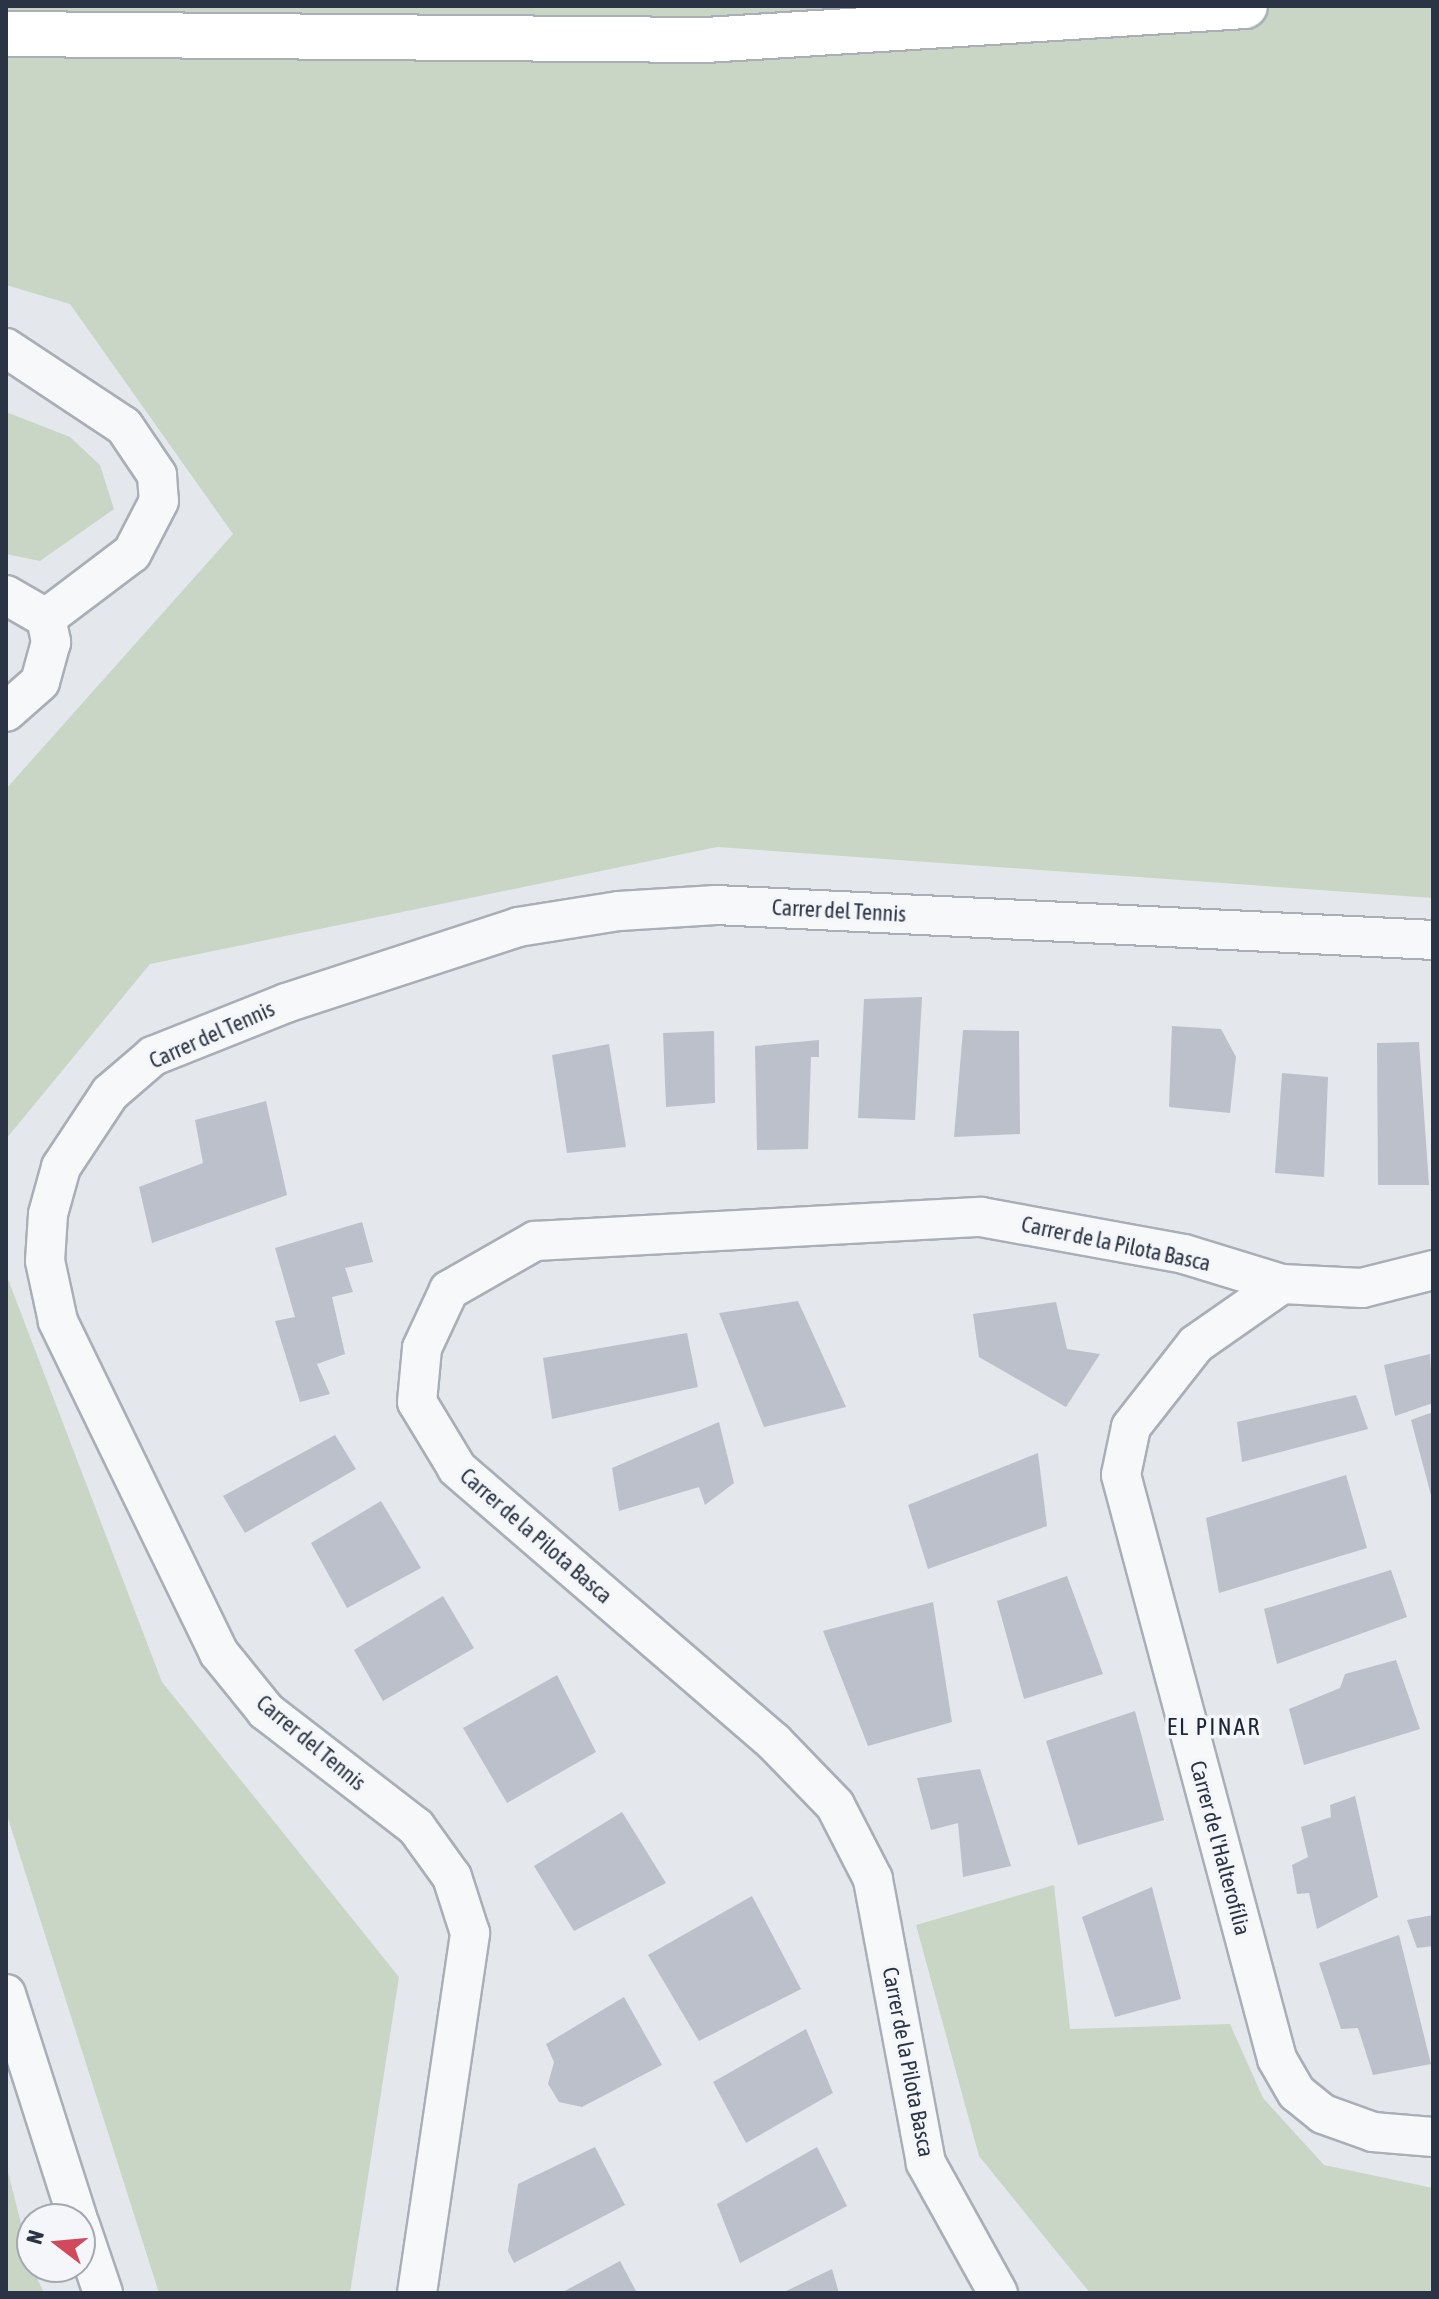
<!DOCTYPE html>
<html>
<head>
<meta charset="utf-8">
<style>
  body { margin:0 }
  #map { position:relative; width:1439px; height:2299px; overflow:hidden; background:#e4e7ec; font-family:"Asap Condensed",sans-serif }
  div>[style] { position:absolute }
  .green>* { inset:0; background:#c9d6c5 }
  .building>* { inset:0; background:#bbc0ca }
  .roads { filter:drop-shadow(2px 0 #a9aeb7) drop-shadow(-2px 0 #a9aeb7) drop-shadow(0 2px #a9aeb7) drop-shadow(0 -2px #a9aeb7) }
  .street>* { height:38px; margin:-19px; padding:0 19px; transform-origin:19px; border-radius:19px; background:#f7f8fa }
  .highway>* { height:44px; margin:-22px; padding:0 22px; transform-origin:22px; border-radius:22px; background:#fff }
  span { translate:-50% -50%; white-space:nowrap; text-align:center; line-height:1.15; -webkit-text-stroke:7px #f4f6f9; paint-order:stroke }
  .street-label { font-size:22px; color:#2b3445 }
  .neighbourhood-label { font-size:24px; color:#1d2536; letter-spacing:2px }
  .frame { position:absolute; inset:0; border:8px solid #2b3445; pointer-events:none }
  .north { position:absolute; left:16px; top:2203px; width:80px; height:80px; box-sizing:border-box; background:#f4f6f9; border:2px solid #a4a8b1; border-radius:50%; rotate:286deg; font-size:22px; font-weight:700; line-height:32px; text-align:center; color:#2b3445 }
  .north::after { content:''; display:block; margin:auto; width:28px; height:36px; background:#d1495b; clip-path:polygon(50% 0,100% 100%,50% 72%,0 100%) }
</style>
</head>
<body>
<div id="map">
  <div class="green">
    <div style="clip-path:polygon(6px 6px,1433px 6px,1433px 898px,717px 847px,150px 964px,6px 1139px,6px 789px,233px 534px,70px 304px,6px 285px)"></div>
    <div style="clip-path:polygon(6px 412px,70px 437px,100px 465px,114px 509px,40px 561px,6px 554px)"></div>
    <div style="clip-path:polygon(6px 1274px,162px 1682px,399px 1977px,350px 2293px,159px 2293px,6px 1812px)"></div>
    <div style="clip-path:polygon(1054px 1885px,1070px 2029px,1230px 2024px,1263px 2098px,1324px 2165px,1433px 2188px,1433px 2293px,1090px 2293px,979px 2156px,916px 1925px)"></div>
    <div style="clip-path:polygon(6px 2164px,32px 2267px,44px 2293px,6px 2293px)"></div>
  </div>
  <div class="building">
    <div style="clip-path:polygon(922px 997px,915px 1120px,858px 1118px,864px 999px)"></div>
    <div style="clip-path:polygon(1172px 1026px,1221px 1029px,1236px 1057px,1230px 1113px,1169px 1107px)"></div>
    <div style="clip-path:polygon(963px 1030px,1019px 1031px,1020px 1134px,954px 1137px)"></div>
    <div style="clip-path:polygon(714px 1031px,715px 1103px,666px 1107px,663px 1033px)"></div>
    <div style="clip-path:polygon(819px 1040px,819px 1057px,811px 1057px,808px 1149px,757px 1150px,755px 1046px)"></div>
    <div style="clip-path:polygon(1419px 1042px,1429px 1185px,1378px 1185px,1377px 1043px)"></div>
    <div style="clip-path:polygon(609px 1044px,626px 1147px,567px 1153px,552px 1055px)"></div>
    <div style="clip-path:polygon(1282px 1073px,1328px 1077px,1324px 1177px,1275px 1173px)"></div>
    <div style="clip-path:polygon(266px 1101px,287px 1195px,152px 1243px,139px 1187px,203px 1163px,195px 1120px)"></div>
    <div style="clip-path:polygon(362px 1222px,373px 1262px,345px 1268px,353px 1292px,332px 1297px,345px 1354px,317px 1364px,330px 1394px,300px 1402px,275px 1321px,295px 1317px,275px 1248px)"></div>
    <div style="clip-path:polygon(798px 1301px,846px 1407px,764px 1427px,719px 1313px)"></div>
    <div style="clip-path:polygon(1056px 1302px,1067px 1349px,1100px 1354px,1066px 1407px,979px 1357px,973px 1314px)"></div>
    <div style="clip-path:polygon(687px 1333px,698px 1387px,552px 1419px,543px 1358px)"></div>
    <div style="clip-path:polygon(1430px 1354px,1433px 1403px,1395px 1416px,1384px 1365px)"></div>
    <div style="clip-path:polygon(1356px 1395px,1368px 1429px,1242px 1462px,1237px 1422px)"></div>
    <div style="clip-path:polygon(1433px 1412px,1433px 1499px,1432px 1499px,1411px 1420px)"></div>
    <div style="clip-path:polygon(719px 1422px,734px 1483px,705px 1505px,699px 1487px,619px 1511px,612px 1468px)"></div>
    <div style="clip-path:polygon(335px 1435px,356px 1469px,245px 1533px,223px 1496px)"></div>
    <div style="clip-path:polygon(1038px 1453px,1047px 1526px,928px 1569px,908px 1505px)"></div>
    <div style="clip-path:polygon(1346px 1475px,1367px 1548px,1219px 1593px,1206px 1518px)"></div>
    <div style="clip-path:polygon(381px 1501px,421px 1568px,347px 1608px,311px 1543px)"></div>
    <div style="clip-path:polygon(1391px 1570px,1407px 1617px,1277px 1664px,1264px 1609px)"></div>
    <div style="clip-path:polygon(1067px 1576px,1103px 1674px,1024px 1699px,997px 1601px)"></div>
    <div style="clip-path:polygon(443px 1596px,474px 1648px,383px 1701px,354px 1650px)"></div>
    <div style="clip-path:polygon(933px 1602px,952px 1722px,868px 1746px,823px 1631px)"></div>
    <div style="clip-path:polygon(1396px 1660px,1420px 1729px,1304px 1765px,1289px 1709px,1340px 1688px,1345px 1674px)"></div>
    <div style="clip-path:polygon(557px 1675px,596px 1752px,507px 1803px,463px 1728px)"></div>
    <div style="clip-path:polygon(1135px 1711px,1164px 1820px,1078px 1845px,1046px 1741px)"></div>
    <div style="clip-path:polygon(980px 1769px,1011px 1866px,963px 1877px,958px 1823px,931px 1830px,917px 1778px)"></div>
    <div style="clip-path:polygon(1355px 1796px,1378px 1897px,1317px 1929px,1309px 1893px,1297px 1894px,1292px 1865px,1308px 1857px,1301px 1827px,1331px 1817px,1330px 1805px)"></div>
    <div style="clip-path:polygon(622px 1812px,666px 1883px,574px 1931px,534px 1866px)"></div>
    <div style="clip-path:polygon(1152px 1887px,1181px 1999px,1115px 2017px,1082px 1917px)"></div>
    <div style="clip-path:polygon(752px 1896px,801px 1989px,699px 2041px,648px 1955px)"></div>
    <div style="clip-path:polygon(1433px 1915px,1433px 1946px,1417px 1948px,1407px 1920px)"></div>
    <div style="clip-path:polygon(1399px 1935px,1431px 2064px,1373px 2075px,1358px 2028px,1341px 2029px,1319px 1963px)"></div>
    <div style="clip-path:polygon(624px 1997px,662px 2065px,582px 2107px,559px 2102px,548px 2084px,554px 2062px,546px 2044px)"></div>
    <div style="clip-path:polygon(806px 2029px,833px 2093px,746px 2143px,713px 2082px)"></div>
    <div style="clip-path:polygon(595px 2147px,625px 2205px,514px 2263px,508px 2251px,518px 2184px)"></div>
    <div style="clip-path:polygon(817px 2147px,847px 2206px,740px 2263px,717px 2204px)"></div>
    <div style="clip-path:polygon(620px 2261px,637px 2293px,561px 2293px)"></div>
    <div style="clip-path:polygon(832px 2269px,839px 2293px,782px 2293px)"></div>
  </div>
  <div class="roads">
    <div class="street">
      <div style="left:6px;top:348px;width:141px;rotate:33.5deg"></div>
      <div style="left:124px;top:426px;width:59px;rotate:56deg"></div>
      <div style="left:157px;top:475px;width:26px;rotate:86deg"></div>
      <div style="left:159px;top:501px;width:59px;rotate:117.4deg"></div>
      <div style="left:132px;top:553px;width:108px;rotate:142.9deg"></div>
      <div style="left:6px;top:595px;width:46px;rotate:29.9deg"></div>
      <div style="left:46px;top:618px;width:25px;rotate:78deg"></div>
      <div style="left:51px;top:642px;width:41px;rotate:105.4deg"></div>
      <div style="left:40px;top:682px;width:45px;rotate:138.6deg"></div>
      <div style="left:1282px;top:1284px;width:105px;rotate:145.1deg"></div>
      <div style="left:1196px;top:1344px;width:105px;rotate:128.1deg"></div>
      <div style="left:1131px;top:1427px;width:49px;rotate:101.8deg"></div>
      <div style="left:1121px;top:1475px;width:604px;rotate:75.04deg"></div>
      <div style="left:1277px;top:2059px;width:39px;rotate:60deg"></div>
      <div style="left:1297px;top:2093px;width:33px;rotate:39deg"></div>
      <div style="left:1323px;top:2114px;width:53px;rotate:19.8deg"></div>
      <div style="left:1373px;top:2132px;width:60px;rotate:4.8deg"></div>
      <div style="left:6px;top:1994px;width:236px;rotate:72.3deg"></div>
      <div style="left:80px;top:2225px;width:72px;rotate:71.3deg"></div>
      <div style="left:417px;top:2293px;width:364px;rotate:-81.6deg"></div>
      <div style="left:470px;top:1933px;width:59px;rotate:-107.8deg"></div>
      <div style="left:452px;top:1877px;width:62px;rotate:-125.8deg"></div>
      <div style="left:416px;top:1827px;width:190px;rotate:-142.3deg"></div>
      <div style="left:266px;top:1711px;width:75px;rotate:-129deg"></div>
      <div style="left:219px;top:1653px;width:369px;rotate:-115.9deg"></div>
      <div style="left:58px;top:1321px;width:61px;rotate:-102.2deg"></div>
      <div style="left:45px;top:1261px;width:47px;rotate:-86.3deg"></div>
      <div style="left:48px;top:1214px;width:49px;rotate:-74.5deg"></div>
      <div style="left:61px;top:1167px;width:89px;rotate:-56.5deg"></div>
      <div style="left:110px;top:1093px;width:57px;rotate:-40.7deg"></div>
      <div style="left:153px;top:1056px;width:143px;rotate:-21.7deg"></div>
      <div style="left:286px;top:1003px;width:244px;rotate:-18.1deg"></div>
      <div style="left:518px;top:927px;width:102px;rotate:-9deg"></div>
      <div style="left:619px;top:911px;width:97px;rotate:-3.5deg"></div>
      <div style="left:716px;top:905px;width:718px;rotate:2.79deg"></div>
      <div style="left:998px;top:2293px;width:149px;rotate:-119deg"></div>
      <div style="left:926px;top:2163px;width:289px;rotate:-100.6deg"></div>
      <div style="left:873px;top:1879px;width:83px;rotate:-117.2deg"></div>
      <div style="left:835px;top:1805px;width:88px;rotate:-134.1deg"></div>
      <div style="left:774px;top:1742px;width:419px;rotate:-139.2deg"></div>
      <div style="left:457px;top:1468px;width:77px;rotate:-121.2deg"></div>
      <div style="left:417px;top:1402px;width:54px;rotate:-84.7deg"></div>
      <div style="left:422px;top:1348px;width:64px;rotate:-65deg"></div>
      <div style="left:449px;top:1290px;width:99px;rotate:-29.7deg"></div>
      <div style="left:535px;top:1241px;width:447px;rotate:-3.1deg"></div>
      <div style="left:981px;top:1217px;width:206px;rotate:10.3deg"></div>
      <div style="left:1184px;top:1254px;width:102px;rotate:17deg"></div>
      <div style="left:1282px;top:1284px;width:80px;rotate:2.9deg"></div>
      <div style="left:1362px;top:1288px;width:73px;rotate:-14.2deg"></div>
    </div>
    <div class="highway">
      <div style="left:6px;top:34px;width:700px;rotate:0.49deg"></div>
      <div style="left:706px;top:40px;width:540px;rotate:-3.61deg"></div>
    </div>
  </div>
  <div class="street-label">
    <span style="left:839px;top:911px;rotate:3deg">Carrer del Tennis</span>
    <span style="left:212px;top:1035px;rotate:-24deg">Carrer del Tennis</span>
    <span style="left:1116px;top:1244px;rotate:12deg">Carrer de la Pilota Basca</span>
    <span style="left:536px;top:1536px;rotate:41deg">Carrer de la Pilota Basca</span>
    <span style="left:311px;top:1743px;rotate:40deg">Carrer del Tennis</span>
    <span style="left:1220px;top:1848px;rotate:75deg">Carrer de l'Halterofília</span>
    <span style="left:908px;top:2062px;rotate:79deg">Carrer de la Pilota Basca</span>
  </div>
  <div class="neighbourhood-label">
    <span style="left:1214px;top:1727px">EL PINAR</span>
  </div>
  <div class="frame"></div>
  <div class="north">N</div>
</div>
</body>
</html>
